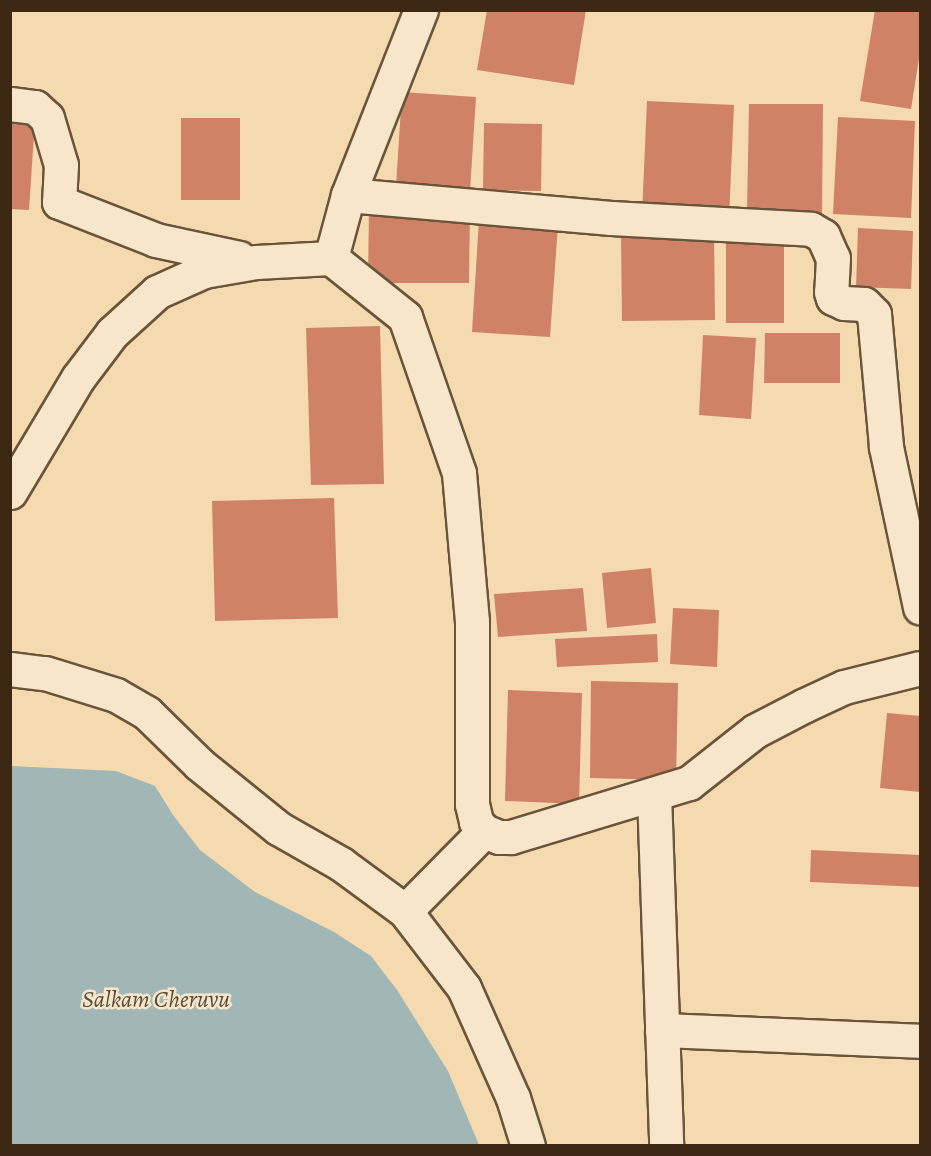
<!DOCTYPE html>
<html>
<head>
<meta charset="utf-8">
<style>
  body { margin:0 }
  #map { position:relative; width:931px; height:1156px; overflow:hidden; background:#f5d9af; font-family:Alegreya,serif }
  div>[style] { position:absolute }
  .water>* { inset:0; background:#a1b7b6 }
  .building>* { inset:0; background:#cf8266 }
  .roads { filter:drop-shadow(2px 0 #6a543a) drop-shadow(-2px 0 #6a543a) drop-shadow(0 2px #6a543a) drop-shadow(0 -2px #6a543a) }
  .street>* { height:33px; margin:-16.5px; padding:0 16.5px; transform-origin:16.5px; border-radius:16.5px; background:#f8e6cb }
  span { translate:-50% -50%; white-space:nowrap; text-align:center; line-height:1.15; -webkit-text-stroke:5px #f8e6cb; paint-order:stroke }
  .water-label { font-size:24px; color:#554c3c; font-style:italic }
  .frame { position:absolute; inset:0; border:12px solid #3c2813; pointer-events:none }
</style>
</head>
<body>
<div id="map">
  <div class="water">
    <div style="clip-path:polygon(11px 766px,116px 771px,155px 786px,173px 815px,200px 850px,255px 892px,334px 932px,371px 956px,397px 990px,448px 1071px,479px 1145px,11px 1145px)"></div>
  </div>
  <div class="building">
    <div style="clip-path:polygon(487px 10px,586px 10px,574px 85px,477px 70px)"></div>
    <div style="clip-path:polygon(875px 10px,920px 10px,920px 52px,911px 109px,860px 101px)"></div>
    <div style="clip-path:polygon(402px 92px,476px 97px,470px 191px,396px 186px)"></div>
    <div style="clip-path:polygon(647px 101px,734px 105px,729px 218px,642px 214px)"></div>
    <div style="clip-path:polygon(749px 104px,823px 104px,822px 213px,747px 212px)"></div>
    <div style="clip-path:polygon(10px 117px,35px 119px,29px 210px,10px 209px)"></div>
    <div style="clip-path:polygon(838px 117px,915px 121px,911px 218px,833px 214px)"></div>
    <div style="clip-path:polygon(181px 118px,240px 118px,240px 200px,181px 200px)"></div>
    <div style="clip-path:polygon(484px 123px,542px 124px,541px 191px,483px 190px)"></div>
    <div style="clip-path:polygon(369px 206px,470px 208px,469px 283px,368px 283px)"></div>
    <div style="clip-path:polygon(479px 220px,558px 225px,550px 337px,472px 332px)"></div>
    <div style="clip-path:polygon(858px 228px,913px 231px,911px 289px,856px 287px)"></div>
    <div style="clip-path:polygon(714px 232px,715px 320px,622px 321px,621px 234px)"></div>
    <div style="clip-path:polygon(726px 236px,784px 236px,784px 323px,726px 323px)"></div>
    <div style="clip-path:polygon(380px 326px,384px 484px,311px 485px,306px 328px)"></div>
    <div style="clip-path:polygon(765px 333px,840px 333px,840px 383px,764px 383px)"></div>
    <div style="clip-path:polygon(703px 335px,756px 338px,751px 419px,699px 415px)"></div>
    <div style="clip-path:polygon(334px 498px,338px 618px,215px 621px,212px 501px)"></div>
    <div style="clip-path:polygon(651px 568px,656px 623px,607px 628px,602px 573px)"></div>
    <div style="clip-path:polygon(583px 588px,587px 631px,498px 637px,494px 594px)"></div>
    <div style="clip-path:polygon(673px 608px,719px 610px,717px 667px,670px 664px)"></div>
    <div style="clip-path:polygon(657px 634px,658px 662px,557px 667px,555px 639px)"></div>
    <div style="clip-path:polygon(591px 681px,678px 683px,676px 780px,590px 778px)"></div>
    <div style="clip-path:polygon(508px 690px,582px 693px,579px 804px,505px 801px)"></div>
    <div style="clip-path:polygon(887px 713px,920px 716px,920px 792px,880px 788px)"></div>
    <div style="clip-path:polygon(811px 850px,920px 855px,920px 887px,810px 882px)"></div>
  </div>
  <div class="roads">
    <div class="street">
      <div style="left:10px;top:104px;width:25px;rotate:7deg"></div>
      <div style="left:35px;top:107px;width:16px;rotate:43deg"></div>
      <div style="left:47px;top:118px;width:49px;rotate:73.4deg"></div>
      <div style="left:61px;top:165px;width:37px;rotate:93deg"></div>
      <div style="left:59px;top:202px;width:104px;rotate:21.4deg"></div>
      <div style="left:156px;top:240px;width:85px;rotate:12.2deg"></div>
      <div style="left:348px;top:195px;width:264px;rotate:5deg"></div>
      <div style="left:611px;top:218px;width:200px;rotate:3.1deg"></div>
      <div style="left:811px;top:229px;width:14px;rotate:30deg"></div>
      <div style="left:823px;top:236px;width:24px;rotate:66deg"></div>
      <div style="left:833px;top:258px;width:34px;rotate:93deg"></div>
      <div style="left:831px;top:292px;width:6px;rotate:72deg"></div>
      <div style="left:833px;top:298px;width:12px;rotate:24deg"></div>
      <div style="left:844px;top:303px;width:20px;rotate:3deg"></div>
      <div style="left:864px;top:304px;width:14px;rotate:45deg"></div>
      <div style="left:874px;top:314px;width:134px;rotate:84.8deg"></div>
      <div style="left:886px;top:447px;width:164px;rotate:78deg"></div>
      <div style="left:331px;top:258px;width:65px;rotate:-74.9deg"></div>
      <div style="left:348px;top:195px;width:199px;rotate:-68.5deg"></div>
      <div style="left:10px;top:492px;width:133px;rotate:-59.2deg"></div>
      <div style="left:78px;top:378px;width:56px;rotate:-52.9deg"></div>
      <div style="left:112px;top:333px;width:61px;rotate:-42.3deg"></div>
      <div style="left:157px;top:292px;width:51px;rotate:-24.1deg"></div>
      <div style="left:204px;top:271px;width:53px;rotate:-9.8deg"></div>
      <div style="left:256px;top:262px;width:75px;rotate:-3.1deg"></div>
      <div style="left:331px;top:258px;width:95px;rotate:38.6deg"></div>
      <div style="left:405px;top:317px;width:165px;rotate:70.9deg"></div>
      <div style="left:459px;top:473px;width:149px;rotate:85deg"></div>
      <div style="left:472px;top:621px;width:183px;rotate:90deg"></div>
      <div style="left:472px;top:804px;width:18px;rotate:77deg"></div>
      <div style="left:476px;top:822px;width:12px;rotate:48deg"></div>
      <div style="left:484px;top:831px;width:16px;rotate:22deg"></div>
      <div style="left:499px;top:837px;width:12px"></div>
      <div style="left:511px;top:837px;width:186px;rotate:-16.9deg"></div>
      <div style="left:689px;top:783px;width:84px;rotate:-38.2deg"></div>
      <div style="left:755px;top:731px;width:54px;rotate:-27.5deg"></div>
      <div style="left:803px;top:706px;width:45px;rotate:-24.9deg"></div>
      <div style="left:844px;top:687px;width:78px;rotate:-14deg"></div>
      <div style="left:10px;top:669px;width:35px;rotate:7deg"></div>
      <div style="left:45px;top:673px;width:74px;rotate:17.2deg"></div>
      <div style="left:116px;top:695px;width:36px;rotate:30deg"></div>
      <div style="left:147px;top:713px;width:73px;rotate:44.4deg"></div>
      <div style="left:199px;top:764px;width:102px;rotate:39deg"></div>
      <div style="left:278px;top:828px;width:73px;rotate:29.7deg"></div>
      <div style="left:341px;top:864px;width:79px;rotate:36.3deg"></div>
      <div style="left:654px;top:794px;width:352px;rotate:88deg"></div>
      <div style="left:484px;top:831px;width:112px;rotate:134.6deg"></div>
      <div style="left:405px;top:911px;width:97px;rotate:52.5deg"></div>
      <div style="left:464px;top:988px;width:120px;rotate:66deg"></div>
      <div style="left:513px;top:1098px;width:50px;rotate:72.6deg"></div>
      <div style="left:662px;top:1030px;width:258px;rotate:2.4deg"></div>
    </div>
  </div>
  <div class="water-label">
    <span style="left:156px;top:1000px">Salkam Cheruvu</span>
  </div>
  <div class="frame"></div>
</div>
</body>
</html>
